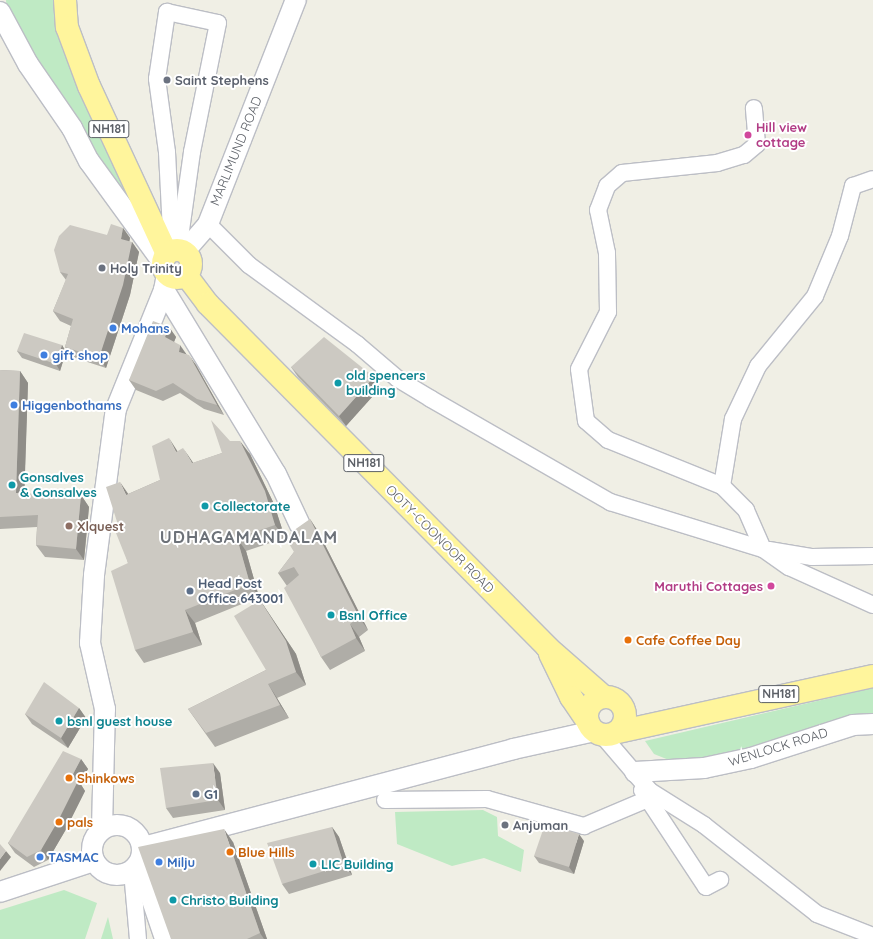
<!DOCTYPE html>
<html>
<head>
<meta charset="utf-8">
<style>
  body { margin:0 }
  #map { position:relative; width:873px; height:939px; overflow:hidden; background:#f0efe5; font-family:Quicksand,sans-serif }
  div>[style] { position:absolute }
  .green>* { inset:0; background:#bfeac4 }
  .roads { filter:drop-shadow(1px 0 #bcbec5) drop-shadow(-1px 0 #bcbec5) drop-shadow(0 1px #bcbec5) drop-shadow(0 -1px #bcbec5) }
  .minor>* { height:16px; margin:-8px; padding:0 8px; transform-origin:8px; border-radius:8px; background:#fff }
  .tertiary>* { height:20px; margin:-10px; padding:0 10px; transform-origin:10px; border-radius:10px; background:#fff }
  .tertiary>.ring { margin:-10px; padding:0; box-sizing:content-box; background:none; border:20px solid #fff; border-radius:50% }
  .trunk>* { height:22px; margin:-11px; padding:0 11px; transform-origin:11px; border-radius:11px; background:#fff59c }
  .trunk>.ring { margin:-11px; padding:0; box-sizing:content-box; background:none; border:22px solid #fff59c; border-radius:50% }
  .wall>* { inset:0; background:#afada7 }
  .shaded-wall>* { inset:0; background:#8f8d88 }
  .building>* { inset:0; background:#ccc9c2 }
  .dots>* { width:11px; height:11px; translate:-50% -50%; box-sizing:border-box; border:2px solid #fff; border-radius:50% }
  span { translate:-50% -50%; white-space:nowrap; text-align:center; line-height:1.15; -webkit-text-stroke:4px #fff; paint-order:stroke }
  .shield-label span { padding:1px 3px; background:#fff; border:1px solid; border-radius:3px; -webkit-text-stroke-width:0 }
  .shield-label { font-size:12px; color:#5c6067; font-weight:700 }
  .worship-label { font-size:13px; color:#5b616d; font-weight:700 }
  .left { translate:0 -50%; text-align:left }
  .hotel-label { font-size:13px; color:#b23c85; font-weight:700 }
  .right { translate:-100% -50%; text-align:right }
  .street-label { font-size:13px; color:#5c6067 }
  .shop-label { font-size:13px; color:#366cbe; font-weight:700 }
  .culture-label { font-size:13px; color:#0d838f; font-weight:700 }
  .education-label { font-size:13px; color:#785e54; font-weight:700 }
  .service-label { font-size:13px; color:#4e5e75; font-weight:700 }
  .food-label { font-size:13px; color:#c56008; font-weight:700 }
  .district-label { font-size:17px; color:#6d7279; font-weight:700; letter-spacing:1px }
</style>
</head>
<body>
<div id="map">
  <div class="green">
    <div style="clip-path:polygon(6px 0,54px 0,55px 24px,63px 51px,129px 196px,118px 186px,7px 16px)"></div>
    <div style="clip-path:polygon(873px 688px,873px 717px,751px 749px,674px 762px,654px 754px,645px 741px)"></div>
    <div style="clip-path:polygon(483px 810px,497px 817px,498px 836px,524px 850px,521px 872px,484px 858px,452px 866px,397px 844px,395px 812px)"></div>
    <div style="clip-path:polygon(64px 890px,97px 903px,85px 939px,0 939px,0 910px)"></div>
    <div style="clip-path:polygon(108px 917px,113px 939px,101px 939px)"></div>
  </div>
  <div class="roads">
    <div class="minor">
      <div style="left:208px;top:224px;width:58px;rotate:45deg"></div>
      <div style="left:249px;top:265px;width:134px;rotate:36.2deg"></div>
      <div style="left:357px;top:344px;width:54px;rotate:40.5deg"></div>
      <div style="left:398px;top:379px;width:39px;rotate:31deg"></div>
      <div style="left:431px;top:399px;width:207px;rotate:29.9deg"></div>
      <div style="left:610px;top:502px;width:160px;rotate:17.1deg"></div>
      <div style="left:763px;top:549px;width:43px;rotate:-113.6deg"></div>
      <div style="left:746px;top:510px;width:34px;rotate:-135deg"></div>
      <div style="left:722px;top:486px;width:123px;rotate:-158deg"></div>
      <div style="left:608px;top:440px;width:29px;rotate:-139deg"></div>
      <div style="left:586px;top:421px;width:52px;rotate:-97.7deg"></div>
      <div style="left:579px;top:369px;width:64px;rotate:-63deg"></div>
      <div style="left:608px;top:312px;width:59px;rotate:-91deg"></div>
      <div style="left:607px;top:253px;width:44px;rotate:-101.8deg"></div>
      <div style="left:598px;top:210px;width:26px;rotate:-69deg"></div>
      <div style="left:607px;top:186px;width:20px;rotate:-41deg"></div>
      <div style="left:622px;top:173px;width:96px;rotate:-6deg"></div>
      <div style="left:717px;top:163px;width:28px;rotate:-17deg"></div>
      <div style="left:744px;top:155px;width:17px;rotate:-40deg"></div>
      <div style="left:757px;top:144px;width:36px;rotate:-95deg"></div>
      <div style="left:172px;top:251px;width:99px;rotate:-92.9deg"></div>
      <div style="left:167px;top:152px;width:74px;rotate:-97.8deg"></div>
      <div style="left:157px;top:79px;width:68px;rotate:-81.5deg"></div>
      <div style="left:167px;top:12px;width:52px;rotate:12.2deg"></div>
      <div style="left:218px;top:23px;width:132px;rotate:101.4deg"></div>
      <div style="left:192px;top:152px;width:100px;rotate:98deg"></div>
      <div style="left:722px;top:486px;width:68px;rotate:-80.7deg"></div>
      <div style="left:733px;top:419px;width:59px;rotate:-64.7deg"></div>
      <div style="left:758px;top:366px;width:90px;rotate:-50.8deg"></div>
      <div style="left:815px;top:296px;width:65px;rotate:-67.4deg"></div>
      <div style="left:840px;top:236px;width:52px;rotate:-75.4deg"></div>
      <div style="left:853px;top:186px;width:21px;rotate:-19deg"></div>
      <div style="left:763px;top:549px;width:32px;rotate:35deg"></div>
      <div style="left:789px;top:567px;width:92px;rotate:24.3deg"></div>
      <div style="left:769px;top:550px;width:44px;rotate:9.2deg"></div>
      <div style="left:812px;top:557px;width:61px;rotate:-0.9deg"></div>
      <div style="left:602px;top:735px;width:74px;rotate:49.4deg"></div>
      <div style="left:650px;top:791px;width:64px;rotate:32.2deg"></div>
      <div style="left:704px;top:825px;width:144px;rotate:38.2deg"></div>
      <div style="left:817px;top:914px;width:60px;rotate:21.4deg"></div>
      <div style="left:642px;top:790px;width:116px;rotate:56.6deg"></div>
      <div style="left:706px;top:887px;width:16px;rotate:-27deg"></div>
      <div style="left:385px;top:800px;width:102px;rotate:-0.6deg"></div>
      <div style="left:487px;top:799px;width:101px;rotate:15.6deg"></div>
      <div style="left:584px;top:826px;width:69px;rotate:-22.9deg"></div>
      <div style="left:137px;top:862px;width:81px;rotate:71.3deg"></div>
      <div style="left:132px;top:871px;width:68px;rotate:85deg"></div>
    </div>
    <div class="tertiary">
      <div style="left:0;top:12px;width:59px;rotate:61.7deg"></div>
      <div style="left:28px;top:64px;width:78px;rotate:55.5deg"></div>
      <div style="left:72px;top:128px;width:37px;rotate:63deg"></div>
      <div style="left:89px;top:161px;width:126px;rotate:54deg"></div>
      <div style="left:184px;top:252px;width:37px;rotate:-49deg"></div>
      <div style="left:208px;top:224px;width:241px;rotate:-68.6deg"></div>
      <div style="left:164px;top:290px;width:215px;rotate:58.7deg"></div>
      <div style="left:276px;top:474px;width:56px;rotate:64.8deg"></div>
      <div style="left:635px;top:772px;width:69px;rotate:-3.3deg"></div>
      <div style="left:704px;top:768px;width:48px;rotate:-12deg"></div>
      <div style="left:751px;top:758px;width:107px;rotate:-17.9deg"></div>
      <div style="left:853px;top:725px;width:20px;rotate:-3deg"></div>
      <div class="ring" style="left:92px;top:825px;width:30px;height:30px"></div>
      <div style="left:102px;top:829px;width:120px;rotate:-88.6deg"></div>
      <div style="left:105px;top:709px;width:68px;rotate:-102.8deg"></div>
      <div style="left:90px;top:643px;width:68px;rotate:-86.6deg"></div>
      <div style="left:94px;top:575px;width:167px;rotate:-82.5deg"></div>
      <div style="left:116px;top:409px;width:128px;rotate:-68deg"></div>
      <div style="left:164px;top:290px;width:16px;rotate:-79deg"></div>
      <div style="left:143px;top:847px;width:383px;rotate:-14.8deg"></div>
      <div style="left:513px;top:749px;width:83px;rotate:-12.5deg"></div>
      <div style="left:0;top:892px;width:99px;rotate:-18.3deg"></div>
    </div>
    <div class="trunk">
      <div style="left:65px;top:0;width:27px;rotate:86deg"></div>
      <div style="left:67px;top:27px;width:63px;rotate:69.6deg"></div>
      <div style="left:89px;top:86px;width:185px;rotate:65.1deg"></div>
      <div class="ring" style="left:163px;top:250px;width:6px;height:6px"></div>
      <div style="left:186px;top:275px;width:36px;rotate:53deg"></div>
      <div style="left:208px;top:304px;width:482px;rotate:45.3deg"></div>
      <div style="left:547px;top:647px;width:74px;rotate:41.2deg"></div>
      <div style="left:550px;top:654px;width:48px;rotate:64deg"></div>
      <div style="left:571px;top:697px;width:30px;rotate:56deg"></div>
      <div class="ring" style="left:587px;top:697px;width:16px;height:16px"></div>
      <div style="left:618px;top:732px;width:261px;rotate:-12.4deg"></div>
    </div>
  </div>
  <div class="wall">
    <div style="clip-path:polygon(123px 228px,130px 238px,129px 242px,132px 242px,139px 252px,130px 295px,106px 368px,72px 357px,65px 347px,71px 326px,60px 321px,53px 311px,66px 280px,60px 272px,107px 235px)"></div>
    <div style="clip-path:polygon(169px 327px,176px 337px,174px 342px,196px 365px,224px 415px,204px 409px,180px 393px,163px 401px,136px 390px,129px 380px)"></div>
    <div style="clip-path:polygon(62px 345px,66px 352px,60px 371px,22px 358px,17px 351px)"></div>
    <div style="clip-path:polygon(291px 367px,374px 377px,381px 387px,346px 426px,298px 377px)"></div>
    <div style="clip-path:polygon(0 370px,20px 371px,28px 383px,24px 494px,81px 495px,89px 507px,84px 560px,45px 557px,36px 545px,37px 527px,0 529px)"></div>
    <div style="clip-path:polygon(230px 441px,250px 454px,274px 504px,285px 538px,246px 551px,259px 597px,195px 623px,202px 645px,144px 663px,135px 650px,128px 563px,119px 528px,128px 494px,160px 480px,177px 451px,193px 463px,222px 453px)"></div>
    <div style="clip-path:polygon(310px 519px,319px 533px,368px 630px,359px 637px,365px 651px,330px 670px,321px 657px,287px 586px,278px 573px,294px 552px)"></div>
    <div style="clip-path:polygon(260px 600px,296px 654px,306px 685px,277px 698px,289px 718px,215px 747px,188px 709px,266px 670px)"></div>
    <div style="clip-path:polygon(79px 708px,86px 718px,68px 748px,32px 724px,25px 714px)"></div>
    <div style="clip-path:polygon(81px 759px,88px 769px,80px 783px,85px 791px,65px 831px,48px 860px,34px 867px,15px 853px,8px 843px)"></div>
    <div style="clip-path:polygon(220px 773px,225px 810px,173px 818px,166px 808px)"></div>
    <div style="clip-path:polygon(332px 827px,339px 837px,352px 875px,289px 894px,282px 884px)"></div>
    <div style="clip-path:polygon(584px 841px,574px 874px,539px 863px,534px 856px)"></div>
    <div style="clip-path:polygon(233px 842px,267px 939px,171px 939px)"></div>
  </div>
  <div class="shaded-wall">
    <div style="clip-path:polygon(123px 228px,130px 238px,128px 249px,121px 239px)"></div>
    <div style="clip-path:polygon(132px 242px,139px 252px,130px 295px,106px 368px,99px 358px)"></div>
    <div style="clip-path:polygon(169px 327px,176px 337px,172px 347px,165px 337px)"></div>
    <div style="clip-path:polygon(62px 345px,66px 352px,60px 371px,56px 364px)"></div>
    <div style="clip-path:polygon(180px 345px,187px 355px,179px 352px)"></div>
    <div style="clip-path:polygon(189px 355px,196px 365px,224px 415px,217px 405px)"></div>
    <div style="clip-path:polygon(20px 371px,28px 383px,24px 505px,16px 493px)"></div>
    <div style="clip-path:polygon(374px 377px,381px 387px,346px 426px,339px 416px)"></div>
    <div style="clip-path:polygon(169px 438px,178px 452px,176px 452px)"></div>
    <div style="clip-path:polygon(240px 441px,250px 454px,274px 504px,285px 538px,275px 525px)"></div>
    <div style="clip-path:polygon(183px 448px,192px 461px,201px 476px,192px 463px)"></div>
    <div style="clip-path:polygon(120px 482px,129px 495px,126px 495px)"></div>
    <div style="clip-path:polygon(81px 495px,89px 507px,84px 560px,76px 549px)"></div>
    <div style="clip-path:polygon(310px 519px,319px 533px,368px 630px,359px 617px)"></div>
    <div style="clip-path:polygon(237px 538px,246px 551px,259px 597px,250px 584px)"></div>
    <div style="clip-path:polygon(260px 600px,296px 654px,306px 685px,296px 672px)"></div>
    <div style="clip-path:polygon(185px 610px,195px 623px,202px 645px,193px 632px)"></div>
    <div style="clip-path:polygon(350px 624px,359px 637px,365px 651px,356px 638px)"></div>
    <div style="clip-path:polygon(268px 684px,277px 698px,289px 718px,280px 705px)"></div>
    <div style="clip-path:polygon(79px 708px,86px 718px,68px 748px,61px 738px)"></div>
    <div style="clip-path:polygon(81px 759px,88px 769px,80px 783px,85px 791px,65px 831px,48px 860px,41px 850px,72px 776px)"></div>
    <div style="clip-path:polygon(213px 763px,220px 773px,225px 810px,218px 800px)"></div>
    <div style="clip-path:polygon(332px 827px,339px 837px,352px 875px,344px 865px)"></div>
    <div style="clip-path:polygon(224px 829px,233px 842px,267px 939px,264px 939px,260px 933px)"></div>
    <div style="clip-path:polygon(579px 834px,584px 841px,574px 874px,569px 867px)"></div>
    <div style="clip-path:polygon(6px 851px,11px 857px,0 871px,0 859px)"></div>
  </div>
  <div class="building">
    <div style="clip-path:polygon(111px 224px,123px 228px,121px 239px,132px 242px,123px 285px,99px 358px,65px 347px,73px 319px,53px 311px,68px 274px,60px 272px,54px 250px,59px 236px,70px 225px,107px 235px)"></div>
    <div style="clip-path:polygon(153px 321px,169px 327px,165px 337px,180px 345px,179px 352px,189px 355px,217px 405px,197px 399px,173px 383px,156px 391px,129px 380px)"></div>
    <div style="clip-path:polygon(24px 333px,62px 345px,56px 364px,17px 351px)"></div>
    <div style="clip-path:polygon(324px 337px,374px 377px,339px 416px,291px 367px)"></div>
    <div style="clip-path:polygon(0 370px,20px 371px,16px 493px,81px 495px,76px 549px,36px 545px,38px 515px,0 517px)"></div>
    <div style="clip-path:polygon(211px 420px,230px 441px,240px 441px,265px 491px,275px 525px,237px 538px,250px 584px,185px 610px,193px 632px,135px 650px,111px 571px,128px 563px,116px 533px,119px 528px,106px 487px,120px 482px,126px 495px,160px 480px,152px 446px,169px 438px,176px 452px,183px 448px,192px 463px,222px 453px)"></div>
    <div style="clip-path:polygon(310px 519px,359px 617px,350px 624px,356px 638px,321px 657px,284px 588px,299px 575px,294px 567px,278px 573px,294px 552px,288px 542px,290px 533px)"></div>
    <div style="clip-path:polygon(260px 600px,286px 641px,296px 672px,268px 684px,280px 705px,206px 733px,188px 709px,266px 670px,234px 616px)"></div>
    <div style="clip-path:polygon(44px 682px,79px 708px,61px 738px,25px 714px)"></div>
    <div style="clip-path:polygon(63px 751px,81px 759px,72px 776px,78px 781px,58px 821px,41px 850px,27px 857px,8px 843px)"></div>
    <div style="clip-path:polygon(213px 763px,218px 800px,166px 808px,160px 768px)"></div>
    <div style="clip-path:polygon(545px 824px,579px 834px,569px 867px,534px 856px)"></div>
    <div style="clip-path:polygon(332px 827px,344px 865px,282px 884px,267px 843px)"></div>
    <div style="clip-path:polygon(224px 829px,260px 933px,247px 939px,171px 939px,138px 847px)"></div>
    <div style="clip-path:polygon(0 844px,6px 851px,0 859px)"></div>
  </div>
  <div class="dots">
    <div style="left:167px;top:80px;background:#6b7280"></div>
    <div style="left:748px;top:135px;background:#d1479c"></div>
    <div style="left:102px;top:268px;background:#6b7280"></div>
    <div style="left:113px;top:328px;background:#3f7fe0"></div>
    <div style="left:44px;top:355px;background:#3f7fe0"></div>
    <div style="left:338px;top:383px;background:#0f9aa8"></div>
    <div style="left:14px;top:405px;background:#3f7fe0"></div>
    <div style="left:12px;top:485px;background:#0f9aa8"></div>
    <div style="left:205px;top:506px;background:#0f9aa8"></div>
    <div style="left:69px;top:526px;background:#8d6e63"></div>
    <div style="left:771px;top:586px;background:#d1479c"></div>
    <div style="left:190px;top:591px;background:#5c6f8a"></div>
    <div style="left:331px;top:615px;background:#0f9aa8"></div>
    <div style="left:628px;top:640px;background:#e8710a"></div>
    <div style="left:59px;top:721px;background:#0f9aa8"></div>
    <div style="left:69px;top:778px;background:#e8710a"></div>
    <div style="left:196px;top:794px;background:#5c6f8a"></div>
    <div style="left:59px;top:822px;background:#e8710a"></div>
    <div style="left:505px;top:825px;background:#6b7280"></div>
    <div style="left:230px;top:852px;background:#e8710a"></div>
    <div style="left:40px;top:857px;background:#3f7fe0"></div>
    <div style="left:159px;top:862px;background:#3f7fe0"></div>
    <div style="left:313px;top:864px;background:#0f9aa8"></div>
    <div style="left:173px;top:900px;background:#0f9aa8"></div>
  </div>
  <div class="shield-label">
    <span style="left:109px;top:129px">NH181</span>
    <span style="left:364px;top:463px">NH181</span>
    <span style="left:779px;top:694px">NH181</span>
  </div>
  <div class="worship-label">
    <span class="left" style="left:175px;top:80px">Saint Stephens</span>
    <span class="left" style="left:110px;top:268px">Holy Trinity</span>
    <span class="left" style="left:513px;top:825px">Anjuman</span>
  </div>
  <div class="hotel-label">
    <span class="left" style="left:756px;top:135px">Hill view<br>cottage</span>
    <span class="right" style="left:763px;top:586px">Maruthi Cottages</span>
  </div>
  <div class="street-label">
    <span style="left:236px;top:151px;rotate:-68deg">MARLIMUND ROAD</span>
    <span style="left:440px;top:539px;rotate:45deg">OOTY-COONOOR ROAD</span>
    <span style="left:778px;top:747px;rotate:-17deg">WENLOCK ROAD</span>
  </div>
  <div class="shop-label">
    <span class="left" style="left:121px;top:328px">Mohans</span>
    <span class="left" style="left:52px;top:355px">gift shop</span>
    <span class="left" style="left:22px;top:405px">Higgenbothams</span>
    <span class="left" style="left:48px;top:857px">TASMAC</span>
    <span class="left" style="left:167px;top:862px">Milju</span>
  </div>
  <div class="culture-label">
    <span class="left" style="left:346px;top:383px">old spencers<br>building</span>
    <span class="left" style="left:20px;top:485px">Gonsalves<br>&amp; Gonsalves</span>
    <span class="left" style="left:213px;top:506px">Collectorate</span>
    <span class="left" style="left:339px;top:615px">Bsnl Office</span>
    <span class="left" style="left:67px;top:721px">bsnl guest house</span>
    <span class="left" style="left:321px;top:864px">LIC Building</span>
    <span class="left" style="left:181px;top:900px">Christo Building</span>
  </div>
  <div class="education-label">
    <span class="left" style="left:77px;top:526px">Xlquest</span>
  </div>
  <div class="service-label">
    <span class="left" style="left:198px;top:591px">Head Post<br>Office 643001</span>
    <span class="left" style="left:204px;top:794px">G1</span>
  </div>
  <div class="food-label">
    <span class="left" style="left:636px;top:640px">Cafe Coffee Day</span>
    <span class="left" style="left:77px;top:778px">Shinkows</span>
    <span class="left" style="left:67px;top:822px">pals</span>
    <span class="left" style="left:238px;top:852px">Blue Hills</span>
  </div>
  <div class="district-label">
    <span style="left:249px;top:537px">UDHAGAMANDALAM</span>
  </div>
</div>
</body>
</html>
